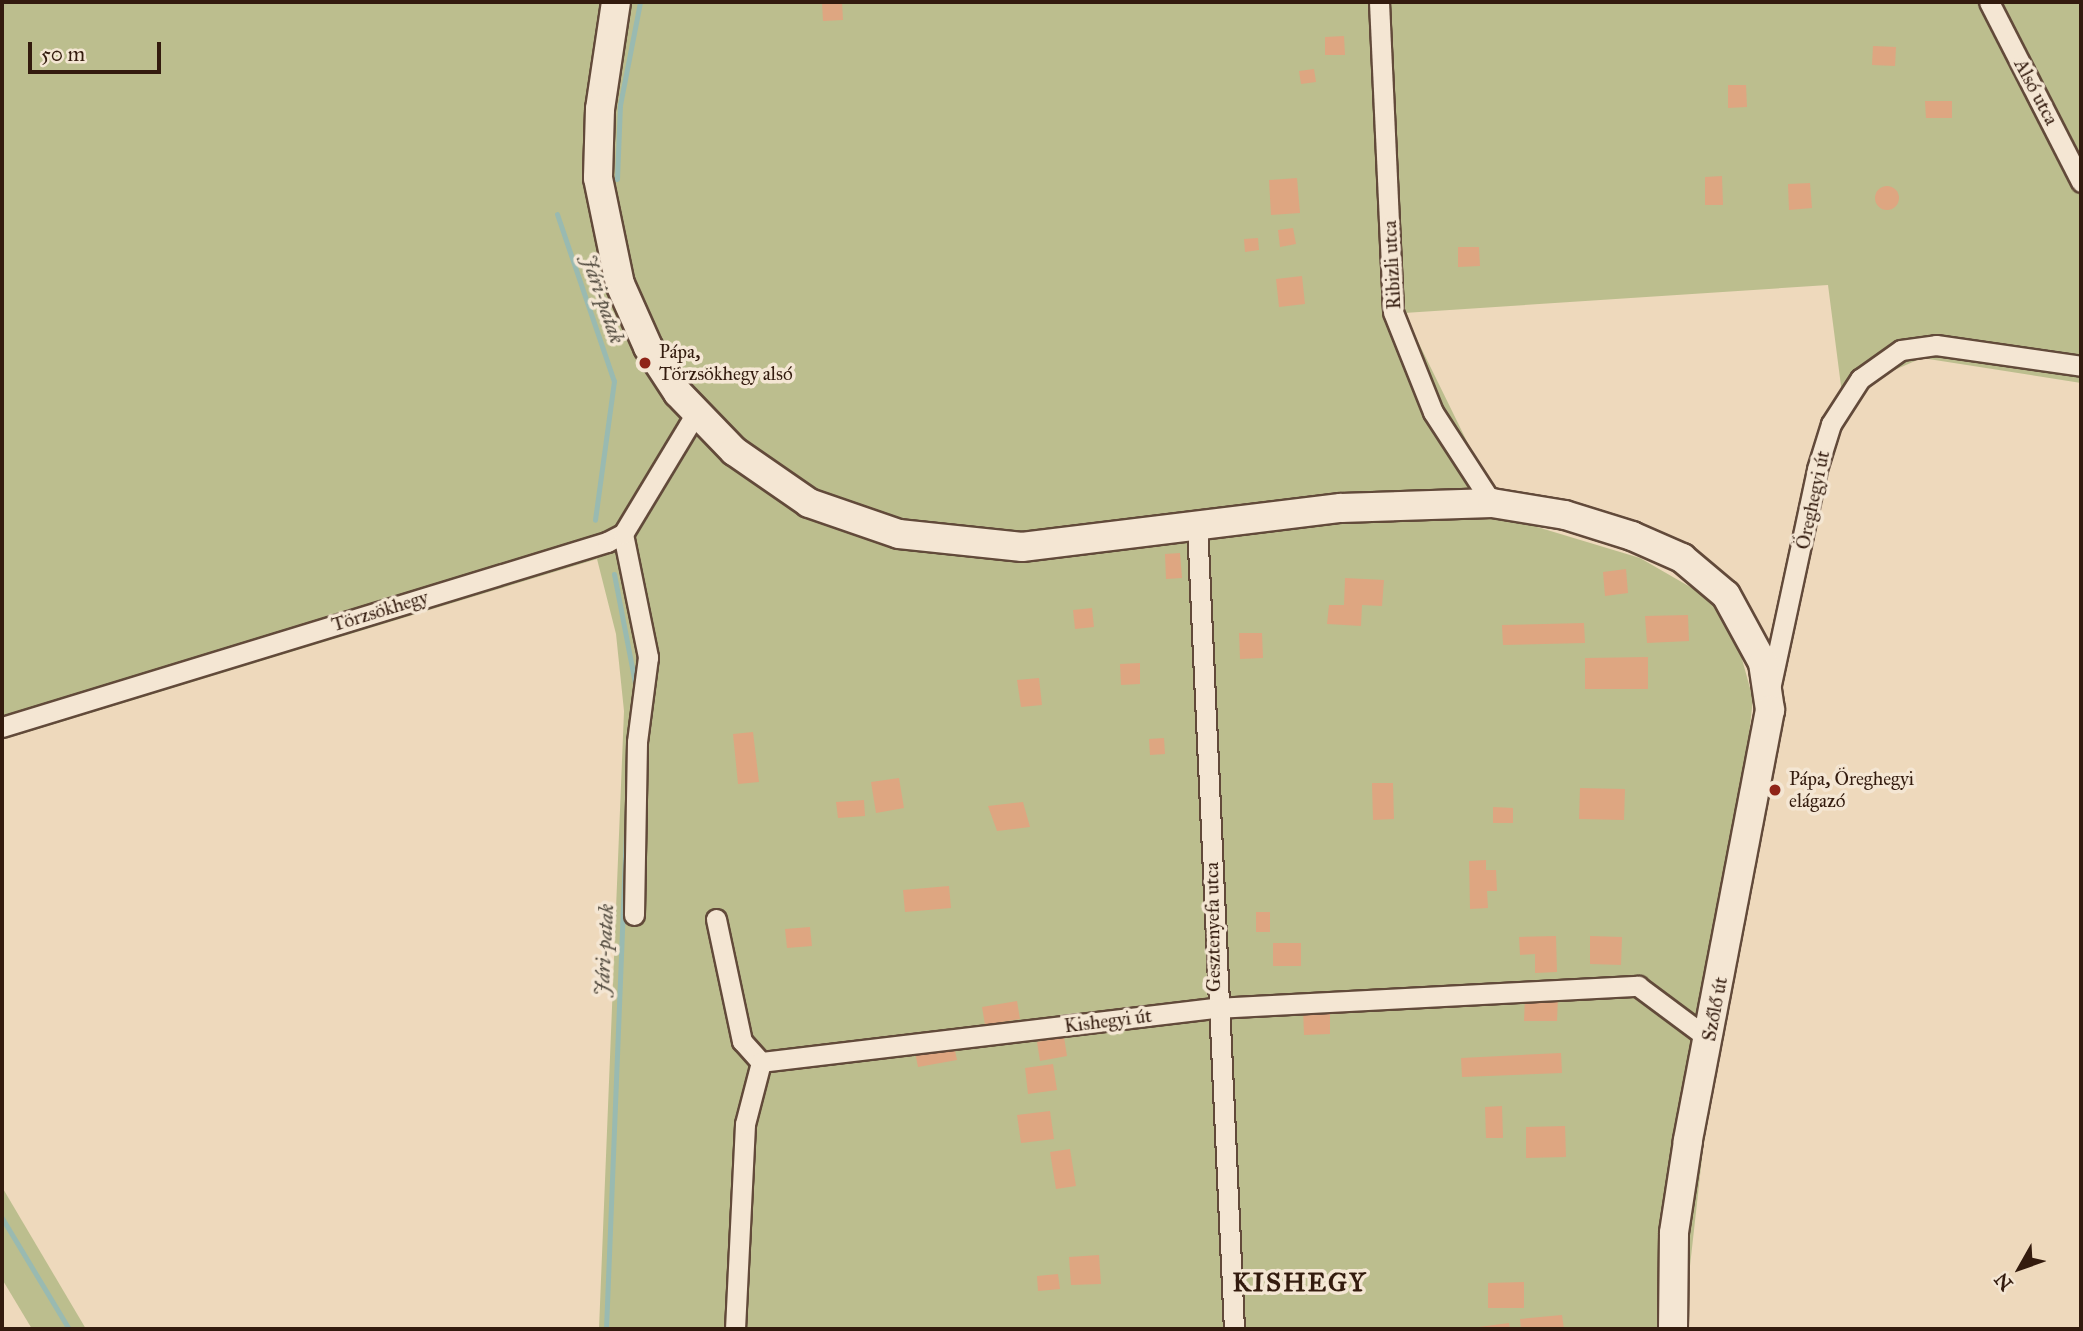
<!DOCTYPE html>
<html>
<head>
<meta charset="utf-8">
<style>
  body { margin:0 }
  #map { position:relative; width:2083px; height:1331px; overflow:hidden; background:#eed9bc; font-family:"IM FELL Great Primer",serif }
  div>[style] { position:absolute }
  .green>* { inset:0; background:#bcbe8e }
  .stream>* { height:5px; margin:-2.5px; padding:0 2.5px; transform-origin:2.5px; border-radius:2.5px; background:#99bab1 }
  .building>* { inset:0; background:#dea681 }
  .round { border-radius:50% }
  .roads { filter:drop-shadow(2px 0 #624a3a) drop-shadow(-2px 0 #624a3a) drop-shadow(0 2px #624a3a) drop-shadow(0 -2px #624a3a) }
  .street>* { height:19px; margin:-9.5px; padding:0 9.5px; transform-origin:9.5px; border-radius:9.5px; background:#f4e6d3 }
  .secondary>* { height:28px; margin:-14px; padding:0 14px; transform-origin:14px; border-radius:14px; background:#f4e6d3 }
  .dots>* { width:19px; height:19px; translate:-50% -50%; box-sizing:border-box; border:4px solid #f4e6d3; border-radius:50% }
  span { translate:-50% -50%; white-space:nowrap; text-align:center; line-height:1.15; -webkit-text-stroke:7px #f4e6d3; paint-order:stroke }
  .street-label { font-size:19px; color:#331b0e }
  .poi-label { font-size:19px; color:#331b0e }
  .left { translate:0 -50%; text-align:left }
  .water-label { font-size:21px; color:#524b3f; font-style:italic }
  .district-label { font-size:26px; color:#331b0e; font-weight:700; letter-spacing:2px }
  .frame { position:absolute; inset:0; border:4px solid #331b0e; pointer-events:none }
  .north { position:absolute; left:1985px; top:1233px; width:70px; height:70px; -webkit-text-stroke:5px #f4e6d3; paint-order:stroke; rotate:230deg; font-size:19px; font-weight:700; line-height:28px; text-align:center; color:#331b0e }
  .north::after { content:''; display:block; margin:auto; width:24px; height:32px; background:#331b0e; clip-path:polygon(50% 0,100% 100%,50% 72%,0 100%) }
  .scale { position:absolute; left:28px; top:42px; width:133px; height:32px; box-sizing:border-box; border:4px solid #331b0e; border-top:0; padding-left:9px; font-size:21px; line-height:24px; white-space:nowrap; color:#331b0e; -webkit-text-stroke:5px #f4e6d3; paint-order:stroke }
</style>
</head>
<body>
<div id="map">
  <div class="green">
    <div style="clip-path:polygon(2px 2px,2081px 2px,2081px 383px,1922px 358px,1876px 378px,1845px 417px,1828px 285px,1404px 313px,1504px 517px,1640px 558px,1699px 592px,1731px 619px,1753px 699px,1683px 1329px,599px 1329px,624px 711px,616px 634px,597px 559px,2px 740px)"></div>
    <div style="clip-path:polygon(2px 1187px,86px 1329px,32px 1329px,2px 1279px)"></div>
  </div>
  <div class="stream">
    <div style="left:617px;top:179px;width:74px;rotate:-87.7deg"></div>
    <div style="left:620px;top:105px;width:105px;rotate:-79deg"></div>
    <div style="left:557px;top:214px;width:176px;rotate:71.2deg"></div>
    <div style="left:614px;top:381px;width:140px;rotate:97.8deg"></div>
    <div style="left:614px;top:574px;width:116px;rotate:79.1deg"></div>
    <div style="left:2px;top:1218px;width:130px;rotate:58.9deg"></div>
    <div style="left:606px;top:1329px;width:523px;rotate:-87.7deg"></div>
  </div>
  <div class="building">
    <div style="clip-path:polygon(822px 2px,842px 2px,843px 20px,823px 21px)"></div>
    <div style="clip-path:polygon(1344px 36px,1345px 55px,1325px 55px,1325px 37px)"></div>
    <div style="clip-path:polygon(1873px 46px,1896px 47px,1895px 66px,1872px 65px)"></div>
    <div style="clip-path:polygon(1314px 69px,1316px 82px,1301px 84px,1299px 71px)"></div>
    <div style="clip-path:polygon(1728px 85px,1746px 85px,1747px 107px,1728px 108px)"></div>
    <div style="clip-path:polygon(1925px 101px,1952px 101px,1952px 118px,1926px 118px)"></div>
    <div style="clip-path:polygon(1722px 176px,1723px 205px,1705px 205px,1705px 177px)"></div>
    <div style="clip-path:polygon(1297px 178px,1300px 213px,1271px 215px,1269px 180px)"></div>
    <div style="clip-path:polygon(1810px 183px,1812px 208px,1789px 210px,1788px 184px)"></div>
    <div class="round" style="left:1875px;top:186px;width:24px;height:24px"></div>
    <div style="clip-path:polygon(1293px 228px,1296px 244px,1280px 247px,1278px 230px)"></div>
    <div style="clip-path:polygon(1258px 238px,1259px 250px,1245px 252px,1244px 239px)"></div>
    <div style="clip-path:polygon(1458px 247px,1479px 247px,1480px 266px,1458px 267px)"></div>
    <div style="clip-path:polygon(1302px 276px,1305px 304px,1279px 307px,1276px 279px)"></div>
    <div style="clip-path:polygon(1180px 553px,1182px 578px,1166px 579px,1165px 554px)"></div>
    <div style="clip-path:polygon(1626px 569px,1628px 593px,1605px 596px,1603px 572px)"></div>
    <div style="clip-path:polygon(1345px 578px,1384px 580px,1382px 606px,1362px 605px,1361px 626px,1327px 624px,1329px 605px,1344px 605px)"></div>
    <div style="clip-path:polygon(1092px 608px,1094px 627px,1075px 629px,1073px 610px)"></div>
    <div style="clip-path:polygon(1688px 615px,1689px 641px,1647px 643px,1645px 616px)"></div>
    <div style="clip-path:polygon(1584px 623px,1585px 643px,1503px 645px,1502px 625px)"></div>
    <div style="clip-path:polygon(1239px 633px,1262px 633px,1263px 658px,1240px 659px)"></div>
    <div style="clip-path:polygon(1648px 657px,1648px 689px,1585px 689px,1585px 658px)"></div>
    <div style="clip-path:polygon(1140px 663px,1140px 684px,1121px 685px,1120px 664px)"></div>
    <div style="clip-path:polygon(1039px 678px,1042px 705px,1021px 707px,1017px 680px)"></div>
    <div style="clip-path:polygon(753px 732px,759px 782px,738px 784px,733px 734px)"></div>
    <div style="clip-path:polygon(1164px 738px,1165px 754px,1150px 755px,1149px 739px)"></div>
    <div style="clip-path:polygon(899px 778px,904px 808px,876px 813px,871px 782px)"></div>
    <div style="clip-path:polygon(1372px 783px,1393px 783px,1394px 819px,1373px 820px)"></div>
    <div style="clip-path:polygon(1580px 788px,1625px 789px,1624px 820px,1579px 819px)"></div>
    <div style="clip-path:polygon(864px 800px,865px 816px,838px 818px,836px 802px)"></div>
    <div style="clip-path:polygon(1023px 802px,1030px 827px,997px 831px,988px 806px)"></div>
    <div style="clip-path:polygon(1493px 807px,1513px 808px,1513px 823px,1493px 823px)"></div>
    <div style="clip-path:polygon(1486px 860px,1486px 870px,1496px 870px,1497px 891px,1487px 891px,1488px 908px,1470px 909px,1469px 861px)"></div>
    <div style="clip-path:polygon(949px 886px,951px 908px,905px 912px,903px 890px)"></div>
    <div style="clip-path:polygon(1256px 912px,1270px 912px,1270px 932px,1256px 932px)"></div>
    <div style="clip-path:polygon(810px 927px,812px 946px,787px 948px,785px 929px)"></div>
    <div style="clip-path:polygon(1556px 936px,1557px 972px,1535px 973px,1535px 954px,1520px 955px,1519px 937px)"></div>
    <div style="clip-path:polygon(1590px 936px,1622px 937px,1621px 965px,1590px 964px)"></div>
    <div style="clip-path:polygon(1273px 943px,1301px 943px,1301px 966px,1273px 966px)"></div>
    <div style="clip-path:polygon(1525px 997px,1558px 997px,1557px 1021px,1524px 1021px)"></div>
    <div style="clip-path:polygon(1017px 1001px,1020px 1019px,985px 1025px,982px 1007px)"></div>
    <div style="clip-path:polygon(1330px 1008px,1330px 1034px,1304px 1035px,1303px 1009px)"></div>
    <div style="clip-path:polygon(1064px 1037px,1067px 1056px,1040px 1061px,1037px 1042px)"></div>
    <div style="clip-path:polygon(954px 1046px,957px 1060px,918px 1067px,915px 1052px)"></div>
    <div style="clip-path:polygon(1561px 1053px,1562px 1073px,1462px 1077px,1461px 1058px)"></div>
    <div style="clip-path:polygon(1053px 1064px,1057px 1090px,1028px 1094px,1025px 1068px)"></div>
    <div style="clip-path:polygon(1502px 1106px,1503px 1138px,1486px 1138px,1485px 1107px)"></div>
    <div style="clip-path:polygon(1050px 1111px,1054px 1139px,1021px 1143px,1017px 1115px)"></div>
    <div style="clip-path:polygon(1565px 1126px,1566px 1157px,1526px 1158px,1526px 1127px)"></div>
    <div style="clip-path:polygon(1070px 1149px,1076px 1186px,1056px 1189px,1050px 1152px)"></div>
    <div style="clip-path:polygon(1099px 1255px,1101px 1284px,1071px 1285px,1069px 1257px)"></div>
    <div style="clip-path:polygon(1058px 1274px,1060px 1289px,1038px 1291px,1037px 1276px)"></div>
    <div style="clip-path:polygon(1524px 1282px,1524px 1308px,1488px 1308px,1488px 1283px)"></div>
    <div style="clip-path:polygon(1562px 1315px,1564px 1329px,1521px 1329px,1520px 1319px)"></div>
    <div style="clip-path:polygon(1509px 1323px,1510px 1329px,1479px 1329px,1479px 1327px)"></div>
  </div>
  <div class="roads">
    <div class="street">
      <div style="left:1379px;top:2px;width:310px;rotate:87.4deg"></div>
      <div style="left:1393px;top:312px;width:108px;rotate:68.2deg"></div>
      <div style="left:1433px;top:412px;width:108px;rotate:57deg"></div>
      <div style="left:1989px;top:2px;width:202px;rotate:62.9deg"></div>
      <div style="left:1197px;top:524px;width:806px;rotate:87.37deg"></div>
      <div style="left:623px;top:534px;width:126px;rotate:78.5deg"></div>
      <div style="left:648px;top:657px;width:86px;rotate:97.4deg"></div>
      <div style="left:637px;top:742px;width:173px;rotate:91deg"></div>
      <div style="left:1770px;top:689px;width:225px;rotate:-77.9deg"></div>
      <div style="left:1817px;top:469px;width:47px;rotate:-72.7deg"></div>
      <div style="left:1831px;top:424px;width:54px;rotate:-57.2deg"></div>
      <div style="left:1860px;top:379px;width:50px;rotate:-35.3deg"></div>
      <div style="left:1901px;top:350px;width:35px;rotate:-8deg"></div>
      <div style="left:1936px;top:345px;width:147px;rotate:8.2deg"></div>
      <div style="left:2px;top:727px;width:633px;rotate:-17deg"></div>
      <div style="left:607px;top:542px;width:18px;rotate:-27deg"></div>
      <div style="left:623px;top:534px;width:141px;rotate:-58.9deg"></div>
      <div style="left:716px;top:919px;width:125px;rotate:78deg"></div>
      <div style="left:742px;top:1041px;width:28px;rotate:48deg"></div>
      <div style="left:761px;top:1062px;width:457px;rotate:-6.8deg"></div>
      <div style="left:1215px;top:1008px;width:424px;rotate:-3deg"></div>
      <div style="left:1638px;top:986px;width:89px;rotate:36.7deg"></div>
      <div style="left:735px;top:1329px;width:205px;rotate:-87.2deg"></div>
      <div style="left:745px;top:1124px;width:64px;rotate:-75.5deg"></div>
    </div>
    <div class="secondary">
      <div style="left:616px;top:2px;width:108px;rotate:98.5deg"></div>
      <div style="left:600px;top:109px;width:69px;rotate:91.7deg"></div>
      <div style="left:598px;top:178px;width:108px;rotate:78.3deg"></div>
      <div style="left:620px;top:284px;width:69px;rotate:66deg"></div>
      <div style="left:648px;top:347px;width:55px;rotate:56.9deg"></div>
      <div style="left:678px;top:393px;width:81px;rotate:46deg"></div>
      <div style="left:734px;top:451px;width:91px;rotate:34.7deg"></div>
      <div style="left:809px;top:503px;width:95px;rotate:19deg"></div>
      <div style="left:899px;top:534px;width:124px;rotate:6deg"></div>
      <div style="left:1022px;top:547px;width:321px;rotate:-7deg"></div>
      <div style="left:1341px;top:508px;width:151px;rotate:-1.9deg"></div>
      <div style="left:1492px;top:503px;width:74px;rotate:9.3deg"></div>
      <div style="left:1565px;top:515px;width:70px;rotate:17.4deg"></div>
      <div style="left:1632px;top:536px;width:55px;rotate:23.7deg"></div>
      <div style="left:1682px;top:558px;width:57px;rotate:40.1deg"></div>
      <div style="left:1726px;top:595px;width:77px;rotate:61.4deg"></div>
      <div style="left:1763px;top:663px;width:48px;rotate:81.5deg"></div>
      <div style="left:1770px;top:710px;width:439px;rotate:100.8deg"></div>
      <div style="left:1688px;top:1141px;width:93px;rotate:98.7deg"></div>
      <div style="left:1674px;top:1233px;width:96px;rotate:90.6deg"></div>
    </div>
  </div>
  <div class="dots">
    <div style="left:645px;top:363px;background:#8f2418"></div>
    <div style="left:1775px;top:790px;background:#8f2418"></div>
  </div>
  <div class="street-label">
    <span style="left:2036px;top:92px;rotate:62deg">Alsó utca</span>
    <span style="left:1392px;top:265px;rotate:-93deg">Ribizli utca</span>
    <span style="left:1813px;top:500px;rotate:-78deg">Öreghegyi út</span>
    <span style="left:380px;top:611px;rotate:-17deg">Törzsökhegy</span>
    <span style="left:1213px;top:927px;rotate:-91deg">Gesztenyefa utca</span>
    <span style="left:1715px;top:1009px;rotate:-79deg">Szőlő út</span>
    <span style="left:1108px;top:1021px;rotate:-7deg">Kishegyi út</span>
  </div>
  <div class="poi-label">
    <span class="left" style="left:659px;top:363px">Pápa,<br>Törzsökhegy alsó</span>
    <span class="left" style="left:1789px;top:790px">Pápa, Öreghegyi<br>elágazó</span>
  </div>
  <div class="water-label">
    <span style="left:603px;top:299px;rotate:71deg">Jári-patak</span>
    <span style="left:604px;top:950px;rotate:-87deg">Jári-patak</span>
  </div>
  <div class="district-label">
    <span style="left:1300px;top:1283px">KISHEGY</span>
  </div>
  <div class="frame"></div>
  <div class="north">N</div>
  <div class="scale">50 m</div>
</div>
</body>
</html>
